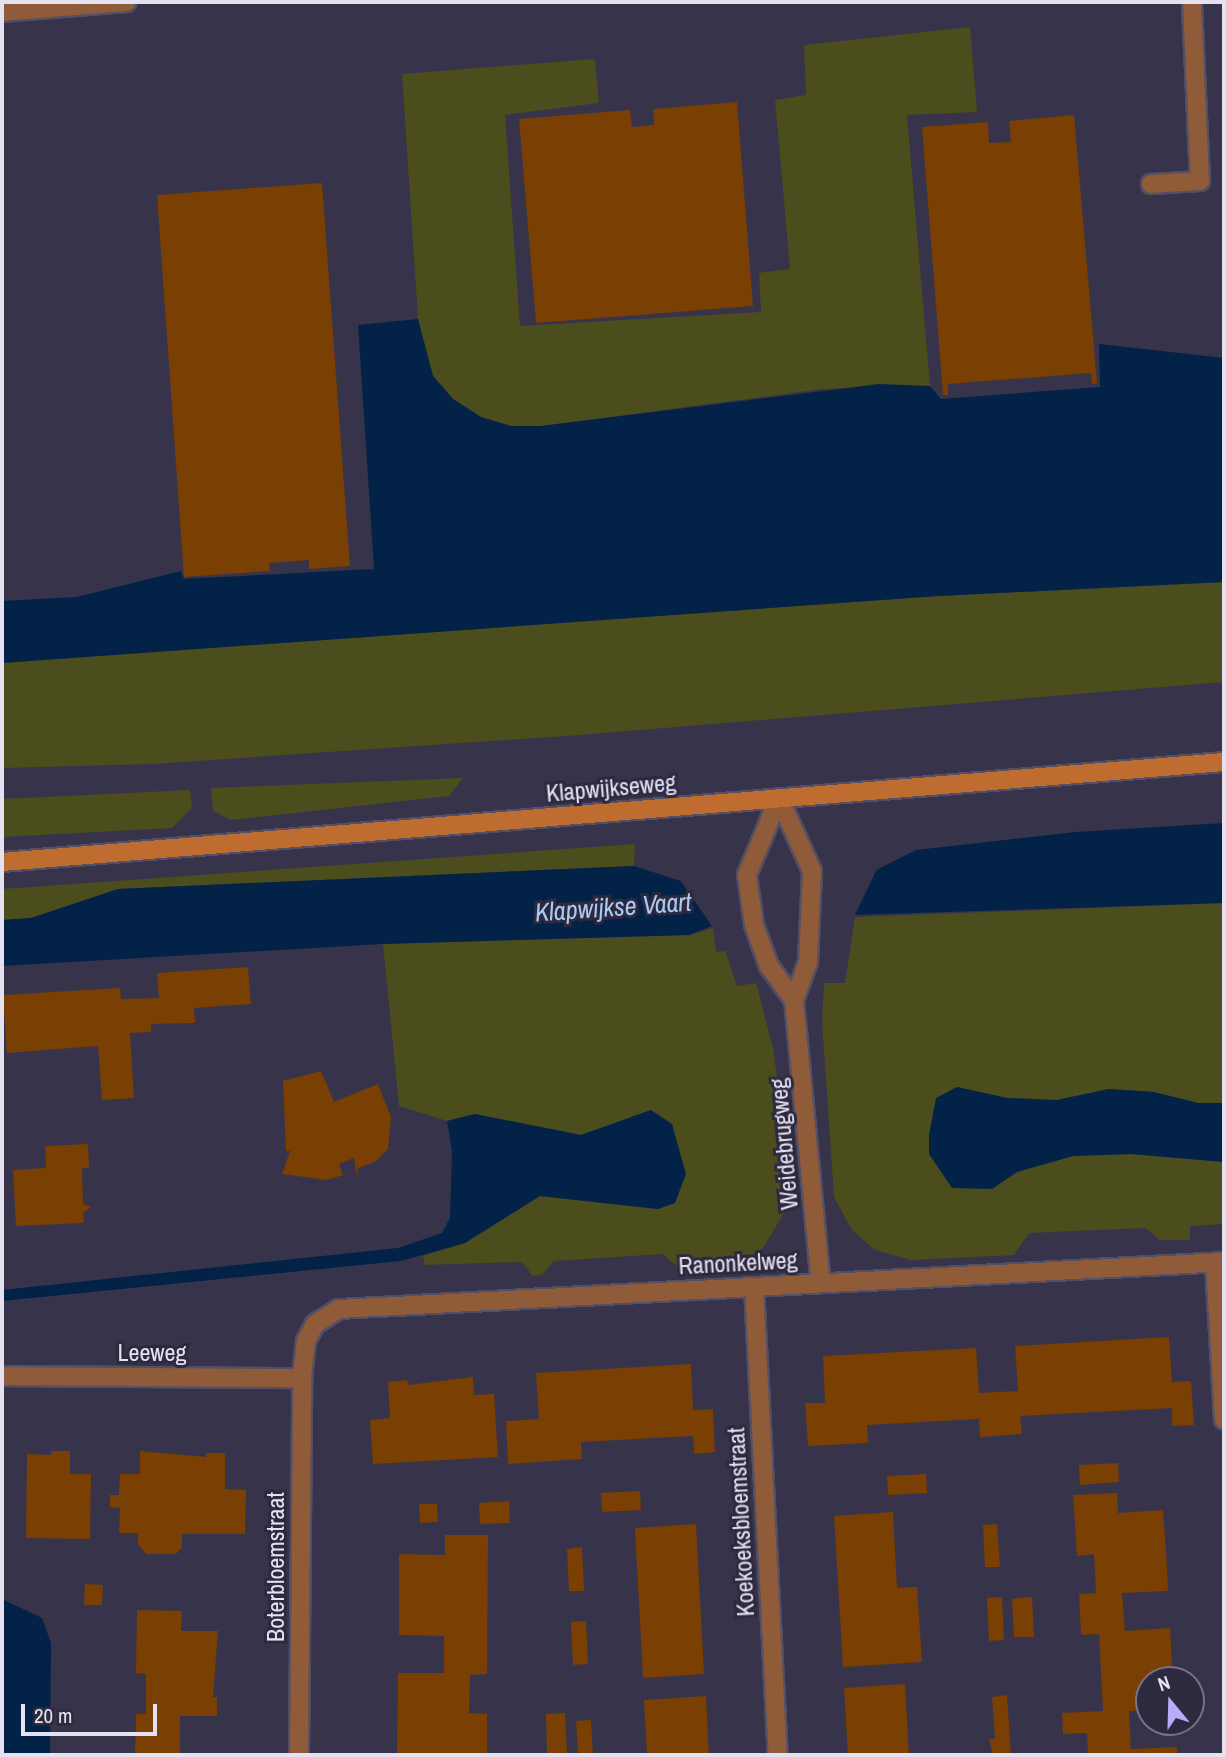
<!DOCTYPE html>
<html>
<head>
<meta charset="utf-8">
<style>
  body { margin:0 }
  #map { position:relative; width:1226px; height:1757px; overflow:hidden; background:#37334a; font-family:"Archivo Narrow",sans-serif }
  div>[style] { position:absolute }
  .green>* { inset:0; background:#4b4d1d }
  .water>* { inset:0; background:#022347 }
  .pier>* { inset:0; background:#37334a }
  .building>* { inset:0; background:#7a3f03 }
  .roads { filter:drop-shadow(2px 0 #534f65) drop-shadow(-2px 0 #534f65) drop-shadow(0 2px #534f65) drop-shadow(0 -2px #534f65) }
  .service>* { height:18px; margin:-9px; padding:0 9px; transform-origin:9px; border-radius:9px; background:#8f5b38 }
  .minor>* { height:18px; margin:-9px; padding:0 9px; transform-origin:9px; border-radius:9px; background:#8f5b38 }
  .secondary>* { height:18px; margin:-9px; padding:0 9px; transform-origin:9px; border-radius:9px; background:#bf6c30 }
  span { translate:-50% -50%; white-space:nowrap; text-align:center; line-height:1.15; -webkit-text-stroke:6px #2d293f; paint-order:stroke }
  .street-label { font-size:24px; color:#e4e2f1 }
  .water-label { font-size:26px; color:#abcaf1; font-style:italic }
  .frame { position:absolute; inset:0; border:4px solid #e4e2f1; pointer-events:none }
  .north { position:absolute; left:1135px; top:1666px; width:70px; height:70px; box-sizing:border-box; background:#2d293f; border:2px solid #767386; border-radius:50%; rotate:341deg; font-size:19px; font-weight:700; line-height:28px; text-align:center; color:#e4e2f1 }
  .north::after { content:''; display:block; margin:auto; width:24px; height:32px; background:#b9abf7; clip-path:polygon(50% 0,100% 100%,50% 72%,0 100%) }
  .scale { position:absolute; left:21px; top:1704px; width:136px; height:32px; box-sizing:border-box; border:4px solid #e4e2f1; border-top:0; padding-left:9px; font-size:21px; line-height:24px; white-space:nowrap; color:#e4e2f1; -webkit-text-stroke:5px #2d293f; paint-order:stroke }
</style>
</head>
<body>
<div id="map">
  <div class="green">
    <div style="clip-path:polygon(970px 27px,977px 112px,907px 115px,930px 386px,822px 389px,541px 426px,511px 426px,481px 417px,453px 399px,433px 376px,418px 319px,402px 74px,595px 59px,599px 103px,505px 115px,520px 326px,761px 312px,759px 273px,790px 269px,775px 100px,806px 95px,804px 45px)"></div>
    <div style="clip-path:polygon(1224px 582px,1224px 682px,580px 735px,152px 764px,2px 768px,2px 663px,938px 596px)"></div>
    <div style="clip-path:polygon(463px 778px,449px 796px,231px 820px,213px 811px,211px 788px)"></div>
    <div style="clip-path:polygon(190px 790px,192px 808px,172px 828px,2px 837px,2px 799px)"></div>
    <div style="clip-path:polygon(635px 844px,634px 866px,118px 889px,31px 918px,2px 920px,2px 889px)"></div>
    <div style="clip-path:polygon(1224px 903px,1224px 1103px,1198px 1103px,1154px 1092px,1109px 1089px,1057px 1100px,1007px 1098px,957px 1087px,933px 1118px,929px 1135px,992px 1189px,1017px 1172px,1073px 1156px,1131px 1154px,1224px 1162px,1224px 1224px,1190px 1226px,1190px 1240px,1160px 1240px,1145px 1228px,1029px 1233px,1014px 1255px,911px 1260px,875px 1250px,852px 1230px,834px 1197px,822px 1021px,824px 983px,845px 983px,855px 917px)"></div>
    <div style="clip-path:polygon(713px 928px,716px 952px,725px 951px,737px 986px,756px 983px,773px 1048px,784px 1129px,787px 1208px,763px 1248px,727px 1272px,685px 1274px,663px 1254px,554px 1261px,542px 1275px,533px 1276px,522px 1262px,425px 1265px,423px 1256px,465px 1243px,540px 1196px,658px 1209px,651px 1110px,581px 1135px,475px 1114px,447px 1121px,399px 1106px,383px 944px,689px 935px)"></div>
  </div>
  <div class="water">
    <div style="clip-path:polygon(418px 319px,433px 376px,453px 399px,481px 417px,511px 426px,541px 426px,879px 384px,930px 386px,941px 399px,1100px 387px,1099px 344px,1224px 358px,1224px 582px,938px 596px,2px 663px,2px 601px,77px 597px,181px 571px,184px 579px,374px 569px,358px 325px)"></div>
    <div style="clip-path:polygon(1224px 823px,1224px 903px,852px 915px,715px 925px,689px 935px,383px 944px,2px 966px,2px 920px,31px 918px,118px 889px,634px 866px,684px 882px,876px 870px,916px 850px,1075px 832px)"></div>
    <div style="clip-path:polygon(957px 1087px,1007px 1098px,1057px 1100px,1109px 1089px,1154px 1092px,1198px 1103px,1224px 1103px,1224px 1162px,1131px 1154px,1073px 1156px,1017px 1172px,992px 1189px,952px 1188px,929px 1154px,929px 1135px,936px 1098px)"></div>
    <div style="clip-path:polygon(651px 1110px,672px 1124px,686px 1174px,675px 1203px,658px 1209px,540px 1196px,465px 1243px,401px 1261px,2px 1301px,2px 1290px,398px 1248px,442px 1233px,450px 1218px,452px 1151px,447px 1121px,475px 1114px,581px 1135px)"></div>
    <div style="clip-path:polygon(2px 1599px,42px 1618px,51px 1643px,50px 1755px,2px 1755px)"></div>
  </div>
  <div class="pier">
    <div style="clip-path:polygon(878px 867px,854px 917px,714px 929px,680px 880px)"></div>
  </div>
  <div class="building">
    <div style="clip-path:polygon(737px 102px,753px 306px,536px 323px,519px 119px,630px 110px,632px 127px,654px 125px,653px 109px)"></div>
    <div style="clip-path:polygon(1074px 115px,1097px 383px,1092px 384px,1091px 373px,948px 384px,948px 395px,943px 395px,922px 127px,988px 122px,989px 143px,1011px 142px,1009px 121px)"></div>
    <div style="clip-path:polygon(322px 183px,350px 566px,309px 569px,309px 560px,269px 563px,270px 571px,184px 577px,157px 195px)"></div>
    <div style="clip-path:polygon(248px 967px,251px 1004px,194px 1008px,195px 1023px,151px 1024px,151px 1032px,130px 1033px,134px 1098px,102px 1100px,98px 1046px,7px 1053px,3px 995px,120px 988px,121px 999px,159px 998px,157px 973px)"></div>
    <div style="clip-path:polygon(321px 1071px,334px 1102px,378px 1084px,391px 1117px,388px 1149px,376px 1161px,357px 1169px,357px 1177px,354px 1158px,339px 1164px,343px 1175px,327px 1180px,282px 1174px,290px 1151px,286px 1151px,283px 1081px)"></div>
    <div style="clip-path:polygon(88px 1144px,89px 1168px,82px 1168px,83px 1204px,91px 1207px,83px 1213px,84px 1223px,16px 1226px,13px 1170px,46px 1168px,45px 1146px)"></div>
    <div style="clip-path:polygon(1169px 1337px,1172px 1382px,1191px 1381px,1194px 1425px,1172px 1426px,1172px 1408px,1020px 1416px,1022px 1434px,980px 1437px,979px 1419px,867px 1425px,868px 1443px,808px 1446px,805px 1403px,825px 1403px,823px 1356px,976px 1348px,979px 1393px,1018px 1391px,1015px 1346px)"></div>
    <div style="clip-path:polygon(691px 1364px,693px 1410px,713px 1409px,715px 1452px,694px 1454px,693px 1436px,654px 1438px,581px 1442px,582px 1459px,508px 1464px,506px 1421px,539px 1419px,536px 1373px)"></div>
    <div style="clip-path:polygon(473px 1377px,474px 1395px,494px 1394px,498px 1457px,373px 1464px,370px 1420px,390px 1418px,388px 1382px,407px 1380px,408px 1385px)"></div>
    <div style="clip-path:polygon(51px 1451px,70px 1451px,70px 1474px,91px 1474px,90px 1539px,26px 1538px,27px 1454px,51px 1455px)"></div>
    <div style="clip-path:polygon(140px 1451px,206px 1457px,206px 1453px,225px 1453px,225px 1489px,246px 1490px,245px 1534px,182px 1534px,182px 1547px,176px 1554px,146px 1554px,138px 1544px,138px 1533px,119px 1533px,120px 1508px,110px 1507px,110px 1495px,119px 1495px,120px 1474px,140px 1474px)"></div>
    <div style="clip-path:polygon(1118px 1463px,1119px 1482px,1080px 1485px,1079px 1465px)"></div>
    <div style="clip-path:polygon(926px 1474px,927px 1493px,888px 1495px,887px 1476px)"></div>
    <div style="clip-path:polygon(640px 1491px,641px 1510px,602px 1512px,601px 1493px)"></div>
    <div style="clip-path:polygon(1117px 1493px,1118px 1513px,1163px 1510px,1166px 1550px,1168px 1591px,1122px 1593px,1125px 1631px,1170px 1628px,1173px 1680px,1149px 1680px,1149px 1710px,1129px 1711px,1131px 1749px,1177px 1747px,1177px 1755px,1088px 1755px,1087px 1733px,1063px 1734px,1062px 1713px,1103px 1711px,1099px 1634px,1081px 1635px,1080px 1614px,1079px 1594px,1096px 1593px,1094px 1554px,1077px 1556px,1073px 1495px)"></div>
    <div style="clip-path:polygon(509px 1501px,510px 1523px,480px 1524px,479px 1503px)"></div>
    <div style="clip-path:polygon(419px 1504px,437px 1504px,438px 1522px,420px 1523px)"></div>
    <div style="clip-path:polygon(893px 1512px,897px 1588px,917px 1587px,922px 1662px,843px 1667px,834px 1516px)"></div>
    <div style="clip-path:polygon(696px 1524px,704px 1674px,643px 1678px,635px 1528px)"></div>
    <div style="clip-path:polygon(997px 1524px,1000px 1567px,985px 1567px,983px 1525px)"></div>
    <div style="clip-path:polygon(445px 1535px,488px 1535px,487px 1674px,470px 1675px,469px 1713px,487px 1714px,487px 1755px,397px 1753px,398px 1673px,444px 1673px,444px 1636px,399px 1635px,399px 1554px,445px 1555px)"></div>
    <div style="clip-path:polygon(582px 1547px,584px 1591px,569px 1591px,567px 1549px)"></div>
    <div style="clip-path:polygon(85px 1584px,103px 1585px,102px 1605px,84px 1605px)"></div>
    <div style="clip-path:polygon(1002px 1597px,1004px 1640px,989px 1641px,987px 1598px)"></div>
    <div style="clip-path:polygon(1032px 1597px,1034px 1637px,1014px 1637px,1012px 1599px)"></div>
    <div style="clip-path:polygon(137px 1610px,182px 1611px,181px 1631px,218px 1631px,213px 1697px,217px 1697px,217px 1716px,180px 1716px,180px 1755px,135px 1755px,136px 1714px,146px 1714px,146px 1674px,136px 1673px)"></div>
    <div style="clip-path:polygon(586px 1621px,588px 1664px,573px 1665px,571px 1622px)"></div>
    <div style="clip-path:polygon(905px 1684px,909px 1755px,848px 1755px,844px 1688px)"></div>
    <div style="clip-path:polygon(1007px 1695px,1011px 1755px,993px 1755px,989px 1739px,995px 1739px,992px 1697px)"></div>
    <div style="clip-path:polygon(706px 1696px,709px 1755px,647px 1755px,644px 1700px)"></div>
    <div style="clip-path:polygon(565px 1713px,567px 1753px,547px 1753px,546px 1714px)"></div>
    <div style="clip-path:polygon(591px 1720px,593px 1755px,578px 1755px,576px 1721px)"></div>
  </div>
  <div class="roads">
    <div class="service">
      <div style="left:1151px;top:184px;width:49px;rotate:-3.5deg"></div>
      <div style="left:1200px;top:181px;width:179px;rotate:-92.6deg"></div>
    </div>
    <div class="minor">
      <div style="left:2px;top:12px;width:125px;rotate:-4.6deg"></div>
      <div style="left:779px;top:798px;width:80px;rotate:65.7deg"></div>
      <div style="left:812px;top:871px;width:91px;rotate:92.5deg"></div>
      <div style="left:808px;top:962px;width:40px;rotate:110.2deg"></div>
      <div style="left:794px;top:1000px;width:284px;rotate:84.6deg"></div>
      <div style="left:779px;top:798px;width:83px;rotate:112.6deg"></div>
      <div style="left:747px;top:875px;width:50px;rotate:82deg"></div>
      <div style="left:754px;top:925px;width:44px;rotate:69.9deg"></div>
      <div style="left:769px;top:966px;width:42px;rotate:53.7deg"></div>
      <div style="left:1215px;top:1263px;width:157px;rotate:86.7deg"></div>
      <div style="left:754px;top:1287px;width:469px;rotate:87.1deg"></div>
      <div style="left:2px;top:1376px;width:300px;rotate:0.4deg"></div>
      <div style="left:299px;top:1755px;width:377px;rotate:-89.5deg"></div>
      <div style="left:302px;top:1378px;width:37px;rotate:-84deg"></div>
      <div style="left:306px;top:1341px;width:19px;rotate:-62deg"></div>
      <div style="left:315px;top:1324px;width:28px;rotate:-32deg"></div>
      <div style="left:339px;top:1309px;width:886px;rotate:-3.04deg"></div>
    </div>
    <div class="secondary">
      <div style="left:2px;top:862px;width:1226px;rotate:-4.68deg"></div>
    </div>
  </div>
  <div class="street-label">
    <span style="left:611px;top:788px;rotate:-5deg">Klapwijkseweg</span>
    <span style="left:784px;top:1144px;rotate:-95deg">Weidebrugweg</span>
    <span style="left:738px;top:1263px;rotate:-3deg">Ranonkelweg</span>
    <span style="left:152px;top:1353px">Leeweg</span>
    <span style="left:741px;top:1522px;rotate:-93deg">Koekoeksbloemstraat</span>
    <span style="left:276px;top:1567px;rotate:-90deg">Boterbloemstraat</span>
  </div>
  <div class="water-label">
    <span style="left:613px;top:907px;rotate:-4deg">Klapwijkse Vaart</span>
  </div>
  <div class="frame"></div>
  <div class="north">N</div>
  <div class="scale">20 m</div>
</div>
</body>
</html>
